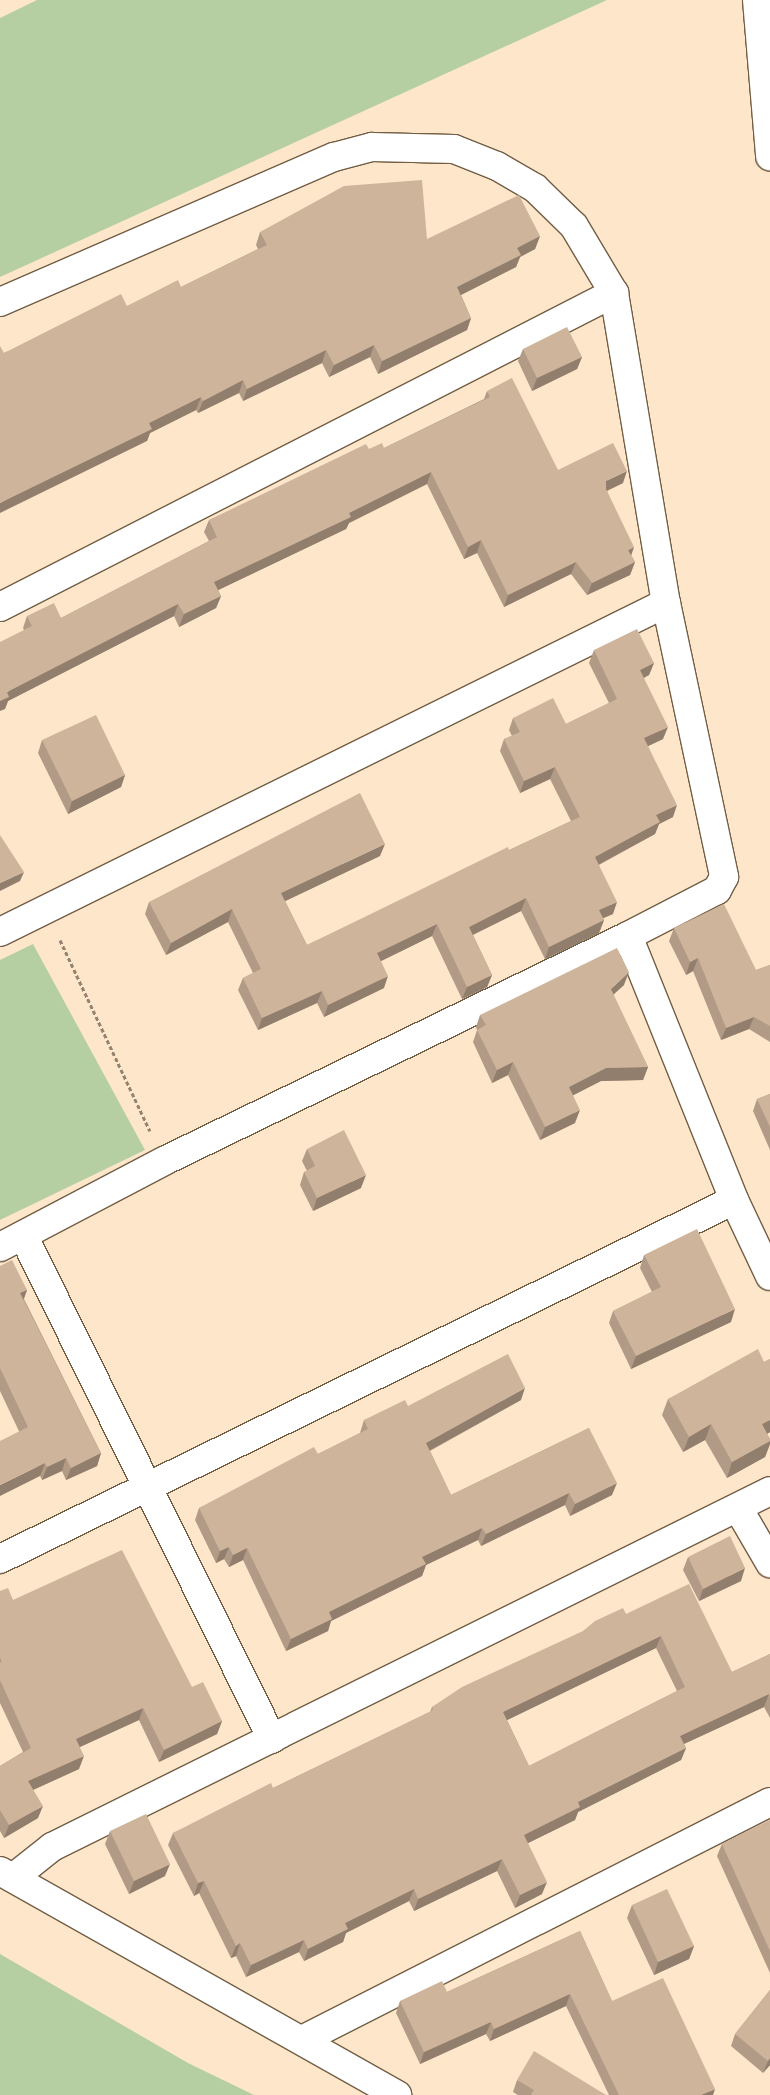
<!DOCTYPE html>
<html>
<head>
<meta charset="utf-8">
<style>
  body { margin:0 }
  #map { position:relative; width:770px; height:2095px; overflow:hidden; background:#fde6ca; font-family:"Titillium Web",sans-serif }
  div>[style] { position:absolute }
  .green>* { inset:0; background:#b5cfa3 }
  .path>* { height:3px; margin-top:-1.5px; transform-origin:0; background:repeating-linear-gradient(90deg,#938370 0 4px,transparent 0 6.5px) }
  .roads { filter:drop-shadow(1px 0 #725e45) drop-shadow(-1px 0 #725e45) drop-shadow(0 1px #725e45) drop-shadow(0 -1px #725e45) }
  .minor>* { height:28px; margin:-14px; padding:0 14px; transform-origin:14px; border-radius:14px; background:#fff }
  .wall>* { inset:0; background:#b29b86 }
  .shaded-wall>* { inset:0; background:#917e6d }
  .building>* { inset:0; background:#cfb49c }
  span { translate:-50% -50%; white-space:nowrap; text-align:center; line-height:1.15; -webkit-text-stroke:4.5px #fde6ca; paint-order:stroke }
</style>
</head>
<body>
<div id="map">
  <div class="green">
    <div style="clip-path:polygon(37px 0,607px 0,0 277px,0 18px)"></div>
    <div style="clip-path:polygon(33px 944px,145px 1150px,0 1220px,0 960px)"></div>
    <div style="clip-path:polygon(0 1954px,188px 2063px,254px 2095px,0 2095px)"></div>
  </div>
  <div class="path">
    <div style="left:60px;top:940px;width:211px;rotate:64.8deg"></div>
  </div>
  <div class="roads">
    <div class="minor">
      <div style="left:757px;top:0;width:157px;rotate:85.2deg"></div>
      <div style="left:0;top:302px;width:364px;rotate:-23.5deg"></div>
      <div style="left:334px;top:157px;width:39px;rotate:-15deg"></div>
      <div style="left:372px;top:147px;width:82px;rotate:1.4deg"></div>
      <div style="left:454px;top:149px;width:46px;rotate:21.6deg"></div>
      <div style="left:497px;top:166px;width:44px;rotate:30.1deg"></div>
      <div style="left:535px;top:188px;width:54px;rotate:44.3deg"></div>
      <div style="left:574px;top:226px;width:78px;rotate:59.2deg"></div>
      <div style="left:614px;top:293px;width:314px;rotate:80.5deg"></div>
      <div style="left:666px;top:603px;width:280px;rotate:78deg"></div>
      <div style="left:724px;top:877px;width:15px;rotate:118deg"></div>
      <div style="left:717px;top:890px;width:100px;rotate:152.7deg"></div>
      <div style="left:628px;top:936px;width:516px;rotate:154.13deg"></div>
      <div style="left:164px;top:1161px;width:185px;rotate:152.3deg"></div>
      <div style="left:0;top:607px;width:690px;rotate:-27.09deg"></div>
      <div style="left:0;top:932px;width:743px;rotate:-26.29deg"></div>
      <div style="left:628px;top:936px;width:284px;rotate:68.1deg"></div>
      <div style="left:734px;top:1200px;width:84px;rotate:64.7deg"></div>
      <div style="left:23px;top:1235px;width:562px;rotate:63.71deg"></div>
      <div style="left:738px;top:1508px;width:64px;rotate:59.8deg"></div>
      <div style="left:0;top:1559px;width:817px;rotate:-26.06deg"></div>
      <div style="left:0;top:1871px;width:456px;rotate:29.4deg"></div>
      <div style="left:13px;top:1878px;width:50px;rotate:-38.5deg"></div>
      <div style="left:52px;top:1847px;width:801px;rotate:-26.37deg"></div>
      <div style="left:302px;top:2040px;width:525px;rotate:-26.96deg"></div>
    </div>
  </div>
  <div class="wall">
    <div style="clip-path:polygon(260px 232px,427px 239px,540px 236px,535px 249px,520px 257px,516px 267px,461px 295px,471px 318px,467px 330px,378px 374px,370px 357px,329px 377px,322px 363px,243px 401px,239px 393px,198px 413px,196px 410px,150px 433px,147px 441px,4px 353px,127px 306px,181px 287px,258px 249px,256px 245px)"></div>
    <div style="clip-path:polygon(523px 349px,582px 357px,577px 369px,532px 391px,518px 361px)"></div>
    <div style="clip-path:polygon(487px 391px,558px 470px,623px 483px,607px 491px,631px 555px,635px 562px,630px 575px,587px 595px,571px 574px,504px 607px,477px 553px,464px 559px,427px 484px,349px 523px,346px 529px,218px 590px,221px 596px,216px 608px,179px 627px,174px 616px,8px 701px,5px 709px,24px 630px,23px 628px,27px 616px,61px 618px,209px 541px,204px 532px,209px 520px,369px 449px,384px 448px,484px 399px)"></div>
    <div style="clip-path:polygon(594px 650px,654px 663px,649px 675px,644px 678px,663px 739px,648px 746px,673px 817px,659px 824px,655px 834px,599px 865px,613px 914px,603px 918px,604px 920px,599px 933px,545px 959px,521px 911px,473px 935px,492px 975px,487px 987px,462px 999px,432px 936px,381px 961px,384px 988px,324px 1017px,317px 1003px,258px 1030px,238px 990px,243px 978px,253px 973px,228px 922px,166px 955px,145px 914px,149px 902px,380px 856px,285px 901px,307px 945px,571px 821px,550px 779px,520px 793px,500px 751px,504px 739px,512px 736px,509px 730px,513px 718px,566px 724px,609px 703px,589px 663px)"></div>
    <div style="clip-path:polygon(42px 740px,125px 775px,121px 787px,68px 814px,38px 753px)"></div>
    <div style="clip-path:polygon(674px 928px,756px 970px,770px 965px,770px 1042px,749px 1029px,721px 1040px,693px 971px,686px 975px,669px 941px)"></div>
    <div style="clip-path:polygon(624px 985px,613px 995px,648px 1067px,643px 1080px,601px 1081px,573px 1095px,575px 1123px,540px 1140px,508px 1075px,492px 1083px,473px 1042px,477px 1030px,476px 1027px,480px 1015px)"></div>
    <div style="clip-path:polygon(770px 1094px,770px 1150px,753px 1111px,757px 1099px)"></div>
    <div style="clip-path:polygon(307px 1149px,361px 1188px,313px 1211px,300px 1185px,304px 1172px,307px 1171px,302px 1161px)"></div>
    <div style="clip-path:polygon(644px 1255px,731px 1322px,631px 1369px,609px 1323px,613px 1311px,652px 1292px,640px 1268px)"></div>
    <div style="clip-path:polygon(0 1266px,27px 1290px,24px 1299px,101px 1453px,97px 1466px,66px 1480px,62px 1471px,42px 1480px,0 1391px)"></div>
    <div style="clip-path:polygon(770px 1359px,770px 1432px,767px 1434px,770px 1439px,770px 1444px,765px 1457px,727px 1478px,705px 1440px,683px 1452px,662px 1415px,668px 1399px,764px 1362px)"></div>
    <div style="clip-path:polygon(521px 1400px,430px 1451px,451px 1495px,589px 1428px,612px 1495px,570px 1516px,565px 1505px,481px 1546px,478px 1540px,426px 1565px,422px 1576px,331px 1621px,328px 1631px,286px 1651px,243px 1560px,229px 1567px,224px 1559px,216px 1563px,195px 1520px,199px 1508px,318px 1454px,360px 1433px,364px 1420px,408px 1406px)"></div>
    <div style="clip-path:polygon(688px 1557px,741px 1581px,699px 1601px,683px 1570px)"></div>
    <div style="clip-path:polygon(0 1591px,13px 1600px,192px 1687px,222px 1721px,217px 1734px,159px 1762px,139px 1720px,80px 1747px,79px 1769px,33px 1790px,38px 1818px,4px 1838px,0 1831px,0 1766px,23px 1752px,0 1703px)"></div>
    <div style="clip-path:polygon(evenodd,626px 1614px,732px 1672px,770px 1654px,770px 1718px,764px 1707px,684px 1744px,686px 1748px,681px 1760px,578px 1812px,575px 1820px,528px 1843px,542px 1894px,515px 1908px,497px 1871px,414px 1911px,409px 1901px,346px 1933px,343px 1942px,304px 1961px,299px 1952px,246px 1977px,236px 1956px,231px 1958px,199px 1893px,194px 1896px,168px 1845px,173px 1833px,273px 1788px,430px 1712px,432px 1707px,626px 1614px,656px 1648px,677px 1691px,529px 1766px,507px 1720px,656px 1648px)"></div>
    <div style="clip-path:polygon(770px 1820px,770px 1973px,717px 1856px,722px 1844px)"></div>
    <div style="clip-path:polygon(110px 1831px,165px 1876px,129px 1894px,105px 1844px)"></div>
    <div style="clip-path:polygon(632px 1905px,694px 1946px,689px 1959px,654px 1975px,627px 1918px)"></div>
    <div style="clip-path:polygon(580px 1931px,612px 2001px,713px 2095px,609px 2095px,566px 2006px,490px 2041px,486px 2034px,420px 2064px,396px 2013px,400px 2001px,447px 1992px)"></div>
    <div style="clip-path:polygon(770px 1990px,770px 2065px,763px 2073px,731px 2046px,735px 2034px)"></div>
    <div style="clip-path:polygon(517px 2080px,606px 2095px,518px 2095px,513px 2092px)"></div>
  </div>
  <div class="shaded-wall">
    <div style="clip-path:polygon(540px 236px,535px 249px,520px 257px,516px 267px,453px 299px,457px 287px,517px 248px)"></div>
    <div style="clip-path:polygon(471px 318px,467px 330px,378px 374px,382px 361px)"></div>
    <div style="clip-path:polygon(374px 345px,370px 357px,329px 377px,334px 365px)"></div>
    <div style="clip-path:polygon(326px 350px,322px 363px,243px 401px,247px 389px)"></div>
    <div style="clip-path:polygon(582px 357px,577px 369px,532px 391px,537px 378px)"></div>
    <div style="clip-path:polygon(243px 380px,239px 393px,198px 413px,203px 401px)"></div>
    <div style="clip-path:polygon(201px 397px,196px 410px,150px 433px,147px 441px,0 513px,0 503px,149px 423px)"></div>
    <div style="clip-path:polygon(627px 471px,623px 483px,602px 493px,606px 481px)"></div>
    <div style="clip-path:polygon(431px 472px,427px 484px,349px 523px,346px 529px,210px 594px,214px 582px,349px 513px)"></div>
    <div style="clip-path:polygon(481px 540px,477px 553px,464px 559px,468px 547px)"></div>
    <div style="clip-path:polygon(634px 547px,630px 559px,628px 550px)"></div>
    <div style="clip-path:polygon(576px 562px,571px 574px,504px 607px,508px 595px)"></div>
    <div style="clip-path:polygon(635px 562px,630px 575px,587px 595px,592px 583px)"></div>
    <div style="clip-path:polygon(221px 596px,216px 608px,179px 627px,184px 614px)"></div>
    <div style="clip-path:polygon(178px 604px,174px 616px,8px 701px,5px 709px,0 711px,0 701px,7px 692px)"></div>
    <div style="clip-path:polygon(654px 663px,649px 675px,635px 682px,640px 670px)"></div>
    <div style="clip-path:polygon(668px 727px,663px 739px,640px 750px,644px 738px)"></div>
    <div style="clip-path:polygon(555px 767px,550px 779px,520px 793px,524px 781px)"></div>
    <div style="clip-path:polygon(125px 775px,121px 787px,68px 814px,72px 801px)"></div>
    <div style="clip-path:polygon(677px 805px,673px 817px,659px 824px,655px 834px,590px 869px,595px 857px,656px 815px)"></div>
    <div style="clip-path:polygon(385px 844px,380px 856px,277px 905px,281px 893px)"></div>
    <div style="clip-path:polygon(24px 872px,20px 881px,0 891px,0 883px)"></div>
    <div style="clip-path:polygon(526px 898px,521px 911px,464px 939px,469px 927px)"></div>
    <div style="clip-path:polygon(617px 902px,613px 914px,594px 922px,599px 910px)"></div>
    <div style="clip-path:polygon(232px 909px,228px 922px,166px 955px,171px 943px)"></div>
    <div style="clip-path:polygon(604px 920px,599px 933px,545px 959px,549px 947px)"></div>
    <div style="clip-path:polygon(437px 924px,432px 936px,373px 965px,377px 953px)"></div>
    <div style="clip-path:polygon(698px 958px,693px 971px,686px 975px,690px 962px)"></div>
    <div style="clip-path:polygon(629px 972px,624px 985px,606px 1001px,611px 989px)"></div>
    <div style="clip-path:polygon(492px 975px,487px 987px,462px 999px,467px 987px)"></div>
    <div style="clip-path:polygon(388px 976px,384px 988px,324px 1017px,328px 1005px)"></div>
    <div style="clip-path:polygon(322px 991px,317px 1003px,258px 1030px,262px 1018px)"></div>
    <div style="clip-path:polygon(754px 1017px,749px 1029px,721px 1040px,726px 1028px)"></div>
    <div style="clip-path:polygon(513px 1062px,508px 1075px,492px 1083px,497px 1070px)"></div>
    <div style="clip-path:polygon(648px 1067px,643px 1080px,601px 1081px,564px 1100px,569px 1087px,606px 1068px)"></div>
    <div style="clip-path:polygon(580px 1110px,575px 1123px,540px 1140px,545px 1127px)"></div>
    <div style="clip-path:polygon(366px 1175px,361px 1188px,313px 1211px,317px 1198px)"></div>
    <div style="clip-path:polygon(27px 1290px,22px 1303px,20px 1293px)"></div>
    <div style="clip-path:polygon(735px 1309px,731px 1322px,631px 1369px,636px 1356px)"></div>
    <div style="clip-path:polygon(525px 1388px,521px 1400px,421px 1455px,426px 1443px)"></div>
    <div style="clip-path:polygon(770px 1420px,770px 1432px,756px 1440px,762px 1424px)"></div>
    <div style="clip-path:polygon(711px 1424px,705px 1440px,683px 1452px,689px 1437px)"></div>
    <div style="clip-path:polygon(770px 1441px,770px 1444px,765px 1457px,727px 1478px,732px 1462px)"></div>
    <div style="clip-path:polygon(101px 1453px,97px 1466px,66px 1480px,71px 1468px)"></div>
    <div style="clip-path:polygon(66px 1458px,62px 1471px,42px 1480px,47px 1467px)"></div>
    <div style="clip-path:polygon(45px 1463px,40px 1476px,0 1496px,0 1485px)"></div>
    <div style="clip-path:polygon(617px 1483px,612px 1495px,570px 1516px,575px 1504px)"></div>
    <div style="clip-path:polygon(569px 1493px,565px 1505px,481px 1546px,486px 1534px)"></div>
    <div style="clip-path:polygon(482px 1528px,478px 1540px,426px 1565px,422px 1576px,331px 1621px,328px 1631px,286px 1651px,291px 1639px,329px 1612px,422px 1557px)"></div>
    <div style="clip-path:polygon(229px 1547px,224px 1559px,216px 1563px,220px 1551px)"></div>
    <div style="clip-path:polygon(247px 1548px,243px 1560px,229px 1567px,233px 1555px)"></div>
    <div style="clip-path:polygon(745px 1568px,741px 1581px,699px 1601px,703px 1589px)"></div>
    <div style="clip-path:polygon(661px 1636px,656px 1648px,499px 1724px,503px 1712px)"></div>
    <div style="clip-path:polygon(769px 1694px,764px 1707px,675px 1748px,680px 1736px)"></div>
    <div style="clip-path:polygon(143px 1708px,139px 1720px,71px 1751px,76px 1739px)"></div>
    <div style="clip-path:polygon(222px 1721px,217px 1734px,159px 1762px,164px 1750px)"></div>
    <div style="clip-path:polygon(686px 1748px,681px 1760px,578px 1812px,575px 1820px,520px 1847px,524px 1835px,578px 1802px)"></div>
    <div style="clip-path:polygon(84px 1756px,79px 1769px,24px 1794px,28px 1781px)"></div>
    <div style="clip-path:polygon(43px 1806px,38px 1818px,4px 1838px,9px 1825px)"></div>
    <div style="clip-path:polygon(502px 1859px,497px 1871px,414px 1911px,418px 1899px)"></div>
    <div style="clip-path:polygon(170px 1864px,165px 1876px,129px 1894px,134px 1881px)"></div>
    <div style="clip-path:polygon(204px 1881px,199px 1893px,194px 1896px,198px 1883px)"></div>
    <div style="clip-path:polygon(547px 1882px,542px 1894px,515px 1908px,520px 1895px)"></div>
    <div style="clip-path:polygon(414px 1889px,409px 1901px,346px 1933px,343px 1942px,304px 1961px,308px 1949px,345px 1923px)"></div>
    <div style="clip-path:polygon(304px 1940px,299px 1952px,246px 1977px,251px 1965px)"></div>
    <div style="clip-path:polygon(240px 1943px,236px 1956px,231px 1958px,236px 1946px)"></div>
    <div style="clip-path:polygon(694px 1946px,689px 1959px,654px 1975px,658px 1962px)"></div>
    <div style="clip-path:polygon(570px 1994px,566px 2006px,490px 2041px,494px 2029px)"></div>
    <div style="clip-path:polygon(491px 2022px,486px 2034px,420px 2064px,424px 2052px)"></div>
    <div style="clip-path:polygon(770px 2058px,770px 2065px,763px 2073px,768px 2061px)"></div>
    <div style="clip-path:polygon(715px 2089px,713px 2095px,701px 2095px)"></div>
  </div>
  <div class="building">
    <div style="clip-path:polygon(422px 180px,427px 239px,519px 195px,540px 236px,517px 248px,521px 255px,457px 287px,471px 318px,382px 361px,374px 345px,334px 365px,326px 350px,247px 389px,243px 380px,203px 401px,201px 397px,149px 423px,152px 429px,0 503px,0 346px,4px 353px,121px 294px,127px 306px,178px 280px,181px 287px,267px 245px,260px 232px,344px 186px)"></div>
    <div style="clip-path:polygon(567px 327px,582px 357px,537px 378px,523px 349px)"></div>
    <div style="clip-path:polygon(512px 378px,558px 470px,613px 443px,627px 471px,606px 481px,606px 489px,634px 547px,628px 550px,635px 562px,592px 583px,576px 562px,508px 595px,481px 540px,468px 547px,431px 472px,349px 513px,351px 517px,214px 582px,221px 596px,184px 614px,178px 604px,7px 692px,9px 697px,0 701px,0 642px,32px 626px,27px 616px,54px 603px,61px 618px,217px 537px,209px 520px,366px 444px,369px 449px,382px 443px,384px 448px,490px 397px,487px 391px)"></div>
    <div style="clip-path:polygon(637px 629px,654px 663px,640px 670px,668px 727px,644px 738px,677px 805px,656px 815px,660px 822px,595px 857px,617px 902px,599px 910px,604px 920px,549px 947px,526px 898px,469px 927px,492px 975px,467px 987px,437px 924px,377px 953px,388px 976px,328px 1005px,322px 991px,262px 1018px,243px 978px,261px 969px,232px 909px,171px 943px,149px 902px,360px 793px,385px 844px,281px 893px,307px 945px,508px 847px,509px 850px,580px 817px,555px 767px,524px 781px,504px 739px,520px 732px,513px 718px,553px 698px,566px 724px,617px 699px,594px 650px)"></div>
    <div style="clip-path:polygon(96px 715px,125px 775px,72px 801px,42px 740px)"></div>
    <div style="clip-path:polygon(0 835px,24px 872px,0 883px)"></div>
    <div style="clip-path:polygon(724px 904px,756px 970px,770px 965px,770px 1026px,754px 1017px,726px 1028px,698px 958px,690px 962px,674px 928px)"></div>
    <div style="clip-path:polygon(617px 948px,629px 972px,611px 989px,648px 1067px,606px 1068px,569px 1087px,580px 1110px,545px 1127px,513px 1062px,497px 1070px,477px 1030px,486px 1025px,480px 1015px)"></div>
    <div style="clip-path:polygon(770px 1094px,770px 1127px,757px 1099px)"></div>
    <div style="clip-path:polygon(344px 1130px,366px 1175px,317px 1198px,304px 1172px,315px 1166px,307px 1149px)"></div>
    <div style="clip-path:polygon(697px 1229px,735px 1309px,636px 1356px,613px 1311px,661px 1287px,644px 1255px)"></div>
    <div style="clip-path:polygon(12px 1260px,27px 1290px,20px 1293px,101px 1453px,71px 1468px,66px 1458px,47px 1467px,45px 1463px,0 1485px,0 1441px,28px 1427px,0 1368px,0 1266px)"></div>
    <div style="clip-path:polygon(758px 1349px,764px 1362px,770px 1359px,770px 1420px,762px 1424px,770px 1439px,770px 1441px,732px 1462px,711px 1424px,689px 1437px,668px 1399px)"></div>
    <div style="clip-path:polygon(508px 1354px,525px 1388px,426px 1443px,451px 1495px,589px 1428px,617px 1483px,575px 1504px,569px 1493px,486px 1534px,482px 1528px,422px 1557px,426px 1564px,329px 1612px,332px 1619px,291px 1639px,247px 1548px,233px 1555px,229px 1547px,220px 1551px,199px 1508px,314px 1447px,318px 1454px,368px 1429px,364px 1420px,405px 1400px,408px 1406px)"></div>
    <div style="clip-path:polygon(730px 1536px,745px 1568px,703px 1589px,688px 1557px)"></div>
    <div style="clip-path:polygon(122px 1550px,192px 1687px,203px 1682px,222px 1721px,164px 1750px,143px 1708px,76px 1739px,84px 1756px,28px 1781px,43px 1806px,9px 1825px,0 1810px,0 1766px,31px 1748px,0 1680px,0 1662px,2px 1663px,0 1657px,0 1591px,8px 1588px,13px 1600px)"></div>
    <div style="clip-path:polygon(evenodd,689px 1584px,732px 1672px,770px 1654px,770px 1697px,769px 1694px,680px 1736px,686px 1748px,578px 1802px,580px 1807px,524px 1835px,547px 1882px,520px 1895px,502px 1859px,418px 1899px,414px 1889px,345px 1923px,348px 1929px,308px 1949px,304px 1940px,251px 1965px,240px 1943px,236px 1946px,204px 1881px,198px 1883px,173px 1833px,271px 1783px,273px 1788px,433px 1710px,432px 1707px,462px 1687px,583px 1631px,595px 1621px,623px 1608px,626px 1614px,689px 1584px,661px 1636px,685px 1687px,529px 1766px,503px 1712px,661px 1636px)"></div>
    <div style="clip-path:polygon(146px 1814px,170px 1864px,134px 1881px,110px 1831px)"></div>
    <div style="clip-path:polygon(770px 1820px,770px 1951px,722px 1844px)"></div>
    <div style="clip-path:polygon(667px 1889px,694px 1946px,658px 1962px,632px 1905px)"></div>
    <div style="clip-path:polygon(580px 1931px,612px 2001px,663px 1978px,715px 2089px,701px 2095px,619px 2095px,570px 1994px,494px 2029px,491px 2022px,424px 2052px,400px 2001px,442px 1981px,447px 1992px)"></div>
    <div style="clip-path:polygon(770px 1990px,770px 2058px,768px 2061px,735px 2034px)"></div>
    <div style="clip-path:polygon(534px 2051px,606px 2095px,532px 2095px,531px 2094px,534px 2090px,517px 2080px)"></div>
  </div>
</div>
</body>
</html>
